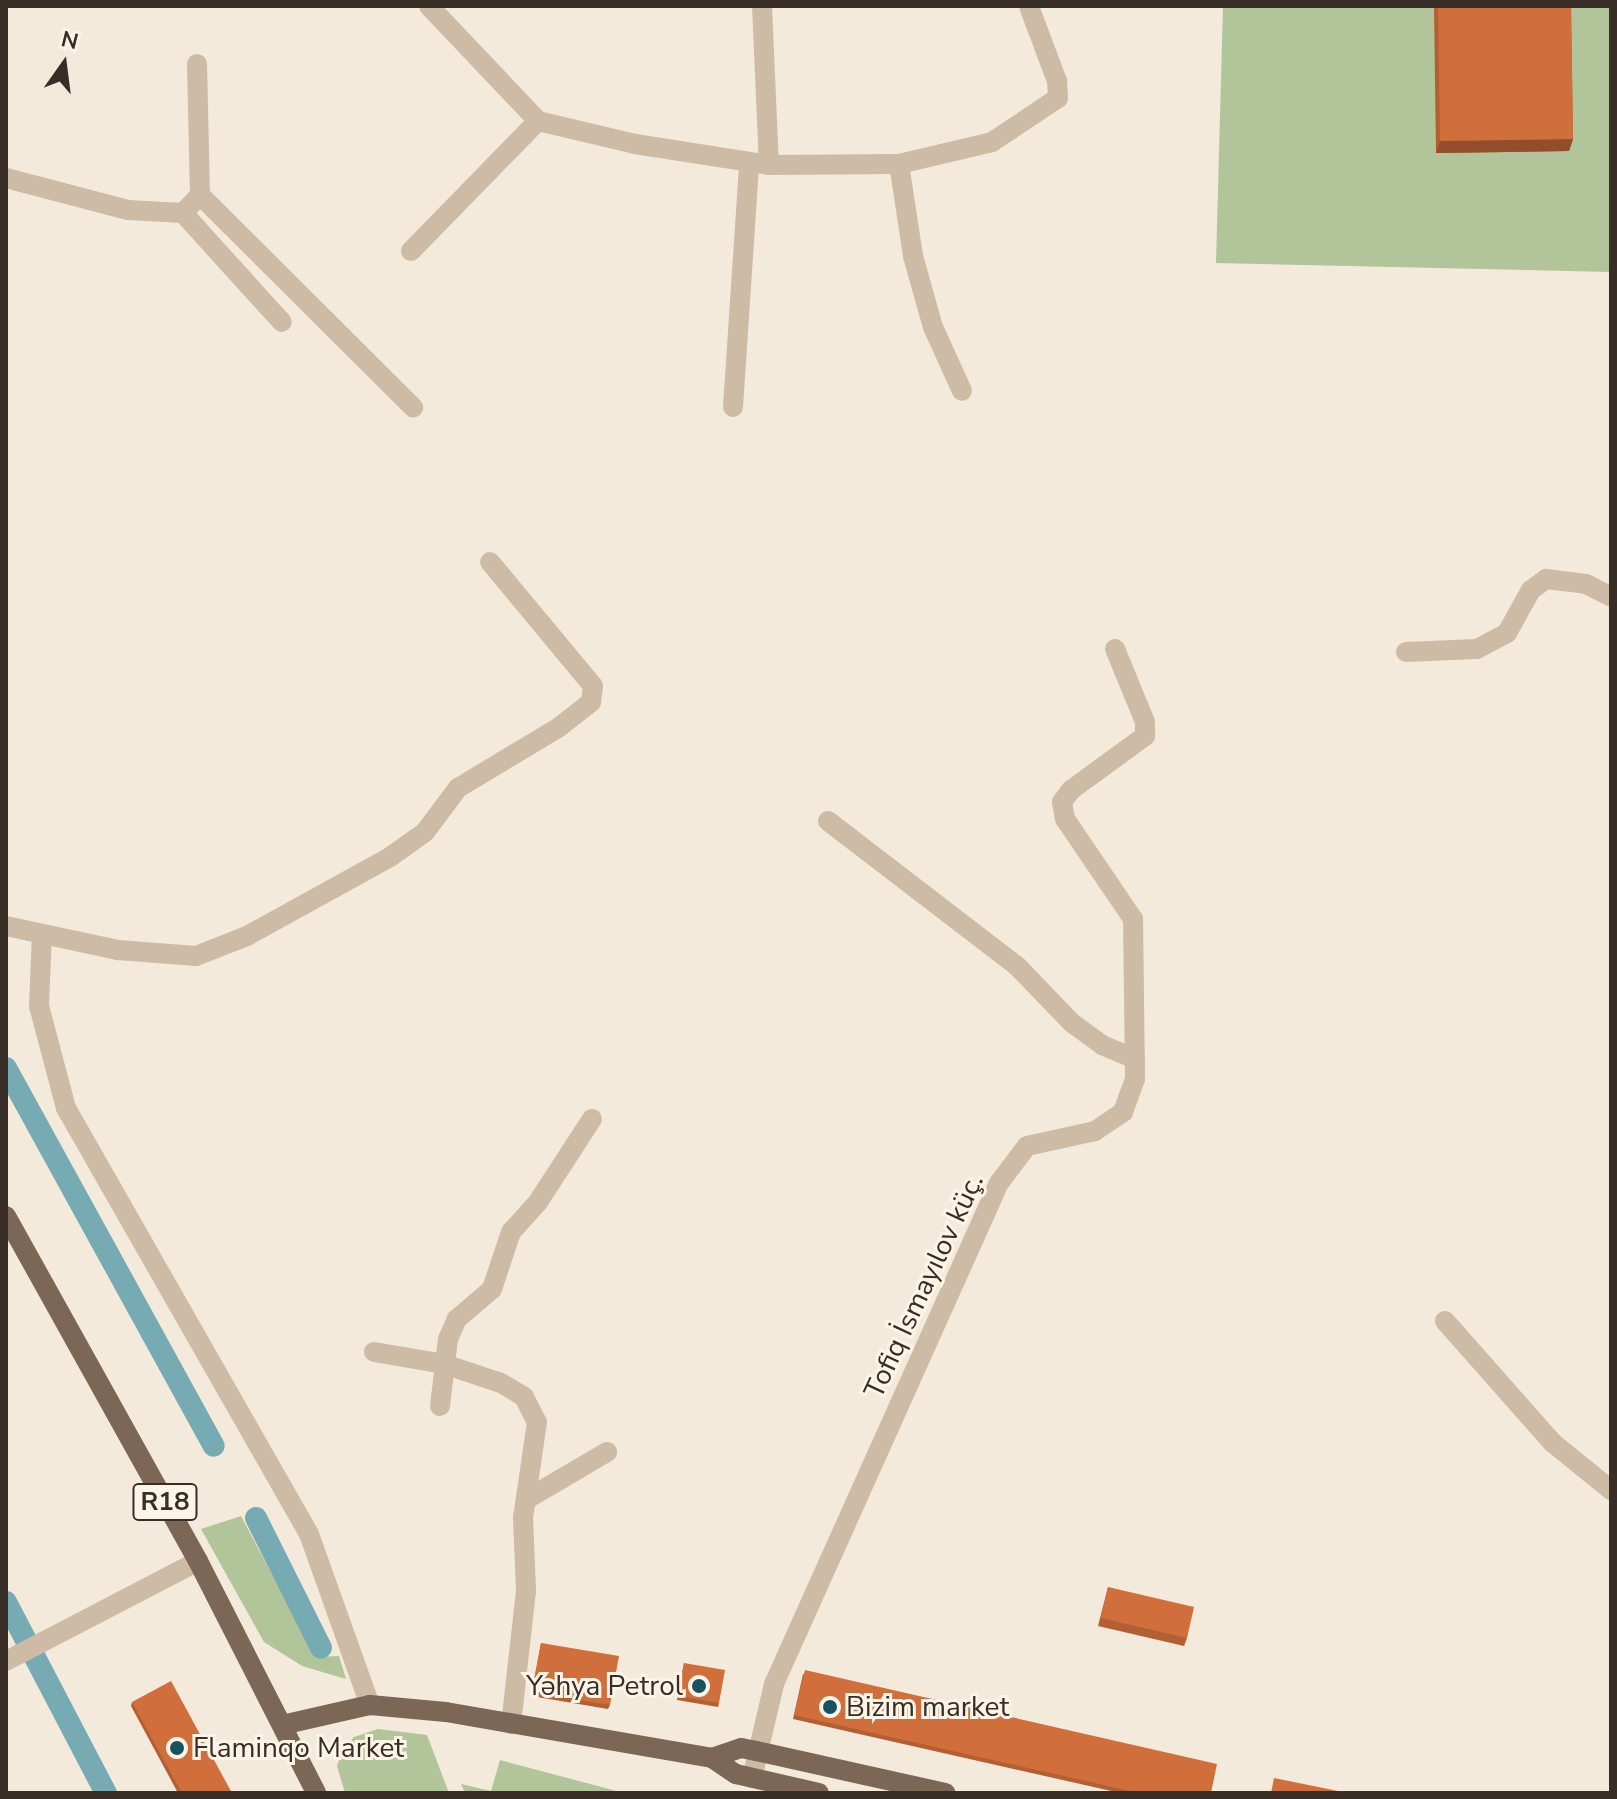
<!DOCTYPE html>
<html>
<head>
<meta charset="utf-8">
<style>
  body { margin:0 }
  #map { position:relative; width:1617px; height:1799px; overflow:hidden; background:#f4eadb; font-family:"Nunito Sans",sans-serif }
  div>[style] { position:absolute }
  .green>* { inset:0; background:#b2c499 }
  .canal>* { height:22px; margin:-11px; padding:0 11px; transform-origin:11px; border-radius:11px; background:#77abb3 }
  .minor>* { height:20px; margin:-10px; padding:0 10px; transform-origin:10px; border-radius:10px; background:#cdbba5 }
  .major>* { height:20px; margin:-10px; padding:0 10px; transform-origin:10px; border-radius:10px; background:#7c6757 }
  .wall>* { inset:0; background:#b35f34 }
  .shaded-wall>* { inset:0; background:#924e2a }
  .building>* { inset:0; background:#d06f3c }
  .dots>* { width:22px; height:22px; translate:-50% -50%; box-sizing:border-box; border:4px solid #fbf4e7; border-radius:50% }
  span { translate:-50% -50%; white-space:nowrap; text-align:center; line-height:1.15; -webkit-text-stroke:6px #fbf4e7; paint-order:stroke }
  .shield-label span { padding:2px 6px; background:#fbf4e7; border:2px solid; border-radius:6px; -webkit-text-stroke-width:0 }
  .shield-label { font-size:26px; color:#382e27; font-weight:700 }
  .street-label { font-size:28px; color:#382e27 }
  .poi-label { font-size:28px; color:#382e27 }
  .right { translate:-100% -50%; text-align:right }
  .left { translate:0 -50%; text-align:left }
  .frame { position:absolute; inset:0; border:8px solid #382e27; pointer-events:none }
  .north { position:absolute; left:24px; top:24px; width:80px; height:80px; -webkit-text-stroke:6px #fbf4e7; paint-order:stroke; rotate:14deg; font-size:22px; font-weight:700; line-height:32px; text-align:center; color:#382e27 }
  .north::after { content:''; display:block; margin:auto; width:28px; height:36px; background:#382e27; clip-path:polygon(50% 0,100% 100%,50% 72%,0 100%) }
</style>
</head>
<body>
<div id="map">
  <div class="green">
    <div style="clip-path:polygon(1223px 6px,1611px 6px,1611px 272px,1216px 263px)"></div>
    <div style="clip-path:polygon(241px 1516px,316px 1657px,339px 1656px,346px 1679px,302px 1666px,264px 1642px,201px 1529px)"></div>
    <div style="clip-path:polygon(378px 1729px,427px 1735px,449px 1793px,345px 1793px,337px 1766px,342px 1751px,354px 1737px)"></div>
    <div style="clip-path:polygon(500px 1760px,624px 1793px,465px 1793px,461px 1784px,491px 1791px)"></div>
  </div>
  <div class="canal">
    <div style="left:6px;top:1068px;width:431px;rotate:61.2deg"></div>
    <div style="left:256px;top:1518px;width:145px;rotate:63.4deg"></div>
    <div style="left:6px;top:1602px;width:216px;rotate:62.4deg"></div>
  </div>
  <div class="minor">
    <div style="left:429px;top:6px;width:158px;rotate:46.5deg"></div>
    <div style="left:538px;top:121px;width:100px;rotate:13.3deg"></div>
    <div style="left:635px;top:144px;width:136px;rotate:8.9deg"></div>
    <div style="left:769px;top:165px;width:130px;rotate:-0.4deg"></div>
    <div style="left:899px;top:164px;width:96px;rotate:-13.3deg"></div>
    <div style="left:992px;top:142px;width:79px;rotate:-33.7deg"></div>
    <div style="left:1058px;top:98px;width:17px;rotate:-93deg"></div>
    <div style="left:1057px;top:81px;width:77px;rotate:-110.6deg"></div>
    <div style="left:762px;top:6px;width:159px;rotate:87.5deg"></div>
    <div style="left:899px;top:164px;width:93px;rotate:81.3deg"></div>
    <div style="left:913px;top:256px;width:74px;rotate:74.3deg"></div>
    <div style="left:933px;top:327px;width:70px;rotate:65.6deg"></div>
    <div style="left:6px;top:178px;width:126px;rotate:14.7deg"></div>
    <div style="left:128px;top:210px;width:55px;rotate:3.1deg"></div>
    <div style="left:183px;top:213px;width:25px;rotate:-47deg"></div>
    <div style="left:200px;top:195px;width:131px;rotate:-91.3deg"></div>
    <div style="left:200px;top:195px;width:301px;rotate:44.9deg"></div>
    <div style="left:183px;top:213px;width:147px;rotate:47.8deg"></div>
    <div style="left:411px;top:251px;width:182px;rotate:-45.7deg"></div>
    <div style="left:733px;top:407px;width:245px;rotate:-86.2deg"></div>
    <div style="left:1406px;top:652px;width:71px;rotate:-2.4deg"></div>
    <div style="left:1477px;top:649px;width:34px;rotate:-28deg"></div>
    <div style="left:1507px;top:633px;width:49px;rotate:-60.8deg"></div>
    <div style="left:1531px;top:590px;width:19px;rotate:-36deg"></div>
    <div style="left:1546px;top:579px;width:40px;rotate:7.1deg"></div>
    <div style="left:1586px;top:584px;width:28px;rotate:27deg"></div>
    <div style="left:828px;top:821px;width:238px;rotate:37.5deg"></div>
    <div style="left:1017px;top:966px;width:79px;rotate:46deg"></div>
    <div style="left:1072px;top:1023px;width:37px;rotate:36deg"></div>
    <div style="left:1102px;top:1045px;width:36px;rotate:23deg"></div>
    <div style="left:6px;top:926px;width:115px;rotate:12.1deg"></div>
    <div style="left:118px;top:950px;width:78px;rotate:4.4deg"></div>
    <div style="left:196px;top:956px;width:55px;rotate:-21.4deg"></div>
    <div style="left:247px;top:936px;width:163px;rotate:-28.9deg"></div>
    <div style="left:390px;top:857px;width:43px;rotate:-35.5deg"></div>
    <div style="left:425px;top:832px;width:55px;rotate:-53.1deg"></div>
    <div style="left:458px;top:788px;width:117px;rotate:-31deg"></div>
    <div style="left:558px;top:728px;width:42px;rotate:-38.2deg"></div>
    <div style="left:591px;top:702px;width:16px;rotate:-83deg"></div>
    <div style="left:593px;top:686px;width:161px;rotate:-129.7deg"></div>
    <div style="left:42px;top:934px;width:72px;rotate:92.4deg"></div>
    <div style="left:39px;top:1006px;width:106px;rotate:75.2deg"></div>
    <div style="left:66px;top:1108px;width:490px;rotate:60.3deg"></div>
    <div style="left:309px;top:1534px;width:182px;rotate:70.4deg"></div>
    <div style="left:1445px;top:1321px;width:163px;rotate:48.5deg"></div>
    <div style="left:1553px;top:1443px;width:75px;rotate:39deg"></div>
    <div style="left:374px;top:1352px;width:71px;rotate:9.7deg"></div>
    <div style="left:444px;top:1364px;width:60px;rotate:18.4deg"></div>
    <div style="left:501px;top:1383px;width:27px;rotate:31deg"></div>
    <div style="left:524px;top:1397px;width:28px;rotate:63deg"></div>
    <div style="left:537px;top:1422px;width:97px;rotate:98.3deg"></div>
    <div style="left:523px;top:1518px;width:73px;rotate:87.6deg"></div>
    <div style="left:526px;top:1591px;width:134px;rotate:96.4deg"></div>
    <div style="left:440px;top:1406px;width:67px;rotate:-83.2deg"></div>
    <div style="left:448px;top:1339px;width:22px;rotate:-66deg"></div>
    <div style="left:457px;top:1319px;width:46px;rotate:-40.6deg"></div>
    <div style="left:492px;top:1289px;width:60px;rotate:-71.6deg"></div>
    <div style="left:511px;top:1232px;width:40px;rotate:-48deg"></div>
    <div style="left:538px;top:1202px;width:99px;rotate:-57deg"></div>
    <div style="left:527px;top:1499px;width:93px;rotate:-30.4deg"></div>
    <div style="left:6px;top:1661px;width:216px;rotate:-27.5deg"></div>
    <div style="left:752px;top:1778px;width:97px;rotate:-76.8deg"></div>
    <div style="left:774px;top:1684px;width:549px;rotate:-65.82deg"></div>
    <div style="left:999px;top:1183px;width:46px;rotate:-52.9deg"></div>
    <div style="left:1027px;top:1146px;width:70px;rotate:-12.4deg"></div>
    <div style="left:1095px;top:1131px;width:34px;rotate:-34deg"></div>
    <div style="left:1123px;top:1112px;width:35px;rotate:-70deg"></div>
    <div style="left:1135px;top:1079px;width:160px;rotate:-90.7deg"></div>
    <div style="left:1133px;top:919px;width:121px;rotate:-124.2deg"></div>
    <div style="left:1065px;top:819px;width:17px;rotate:-100deg"></div>
    <div style="left:1062px;top:802px;width:15px;rotate:-53deg"></div>
    <div style="left:1071px;top:790px;width:92px;rotate:-36.1deg"></div>
    <div style="left:1145px;top:736px;width:14px;rotate:-90deg"></div>
    <div style="left:1145px;top:722px;width:79px;rotate:-112.3deg"></div>
  </div>
  <div class="major">
    <div style="left:6px;top:1216px;width:395px;rotate:60.9deg"></div>
    <div style="left:198px;top:1561px;width:260px;rotate:63deg"></div>
    <div style="left:282px;top:1725px;width:90px;rotate:-12.8deg"></div>
    <div style="left:370px;top:1705px;width:76px;rotate:5.3deg"></div>
    <div style="left:446px;top:1712px;width:270px;rotate:9.8deg"></div>
    <div style="left:712px;top:1758px;width:31px;rotate:-19deg"></div>
    <div style="left:741px;top:1748px;width:15px;rotate:11deg"></div>
    <div style="left:756px;top:1751px;width:194px;rotate:12.5deg"></div>
    <div style="left:712px;top:1758px;width:29px;rotate:34deg"></div>
    <div style="left:736px;top:1774px;width:85px;rotate:12.9deg"></div>
  </div>
  <div class="wall">
    <div style="clip-path:polygon(1434px 6px,1571px 6px,1573px 139px,1569px 151px,1436px 153px)"></div>
    <div style="clip-path:polygon(1108px 1587px,1187px 1638px,1184px 1646px,1098px 1626px)"></div>
    <div style="clip-path:polygon(541px 1643px,610px 1705px,608px 1709px,531px 1696px)"></div>
    <div style="clip-path:polygon(684px 1663px,719px 1703px,718px 1707px,677px 1700px)"></div>
    <div style="clip-path:polygon(803px 1674px,1211px 1793px,1120px 1793px,793px 1719px)"></div>
    <div style="clip-path:polygon(132px 1702px,232px 1793px,178px 1793px,131px 1706px)"></div>
  </div>
  <div class="shaded-wall">
    <div style="clip-path:polygon(1573px 139px,1569px 151px,1436px 153px,1440px 141px)"></div>
  </div>
  <div class="building">
    <div style="clip-path:polygon(1438px 6px,1571px 6px,1573px 139px,1440px 141px)"></div>
    <div style="clip-path:polygon(1108px 1587px,1194px 1607px,1187px 1638px,1101px 1618px)"></div>
    <div style="clip-path:polygon(541px 1643px,619px 1656px,610px 1705px,532px 1692px)"></div>
    <div style="clip-path:polygon(684px 1663px,725px 1670px,719px 1703px,678px 1696px)"></div>
    <div style="clip-path:polygon(805px 1670px,1217px 1764px,1211px 1793px,1139px 1793px,794px 1715px)"></div>
    <div style="clip-path:polygon(171px 1681px,232px 1793px,182px 1793px,132px 1702px)"></div>
    <div style="clip-path:polygon(1274px 1778px,1348px 1793px,1271px 1793px)"></div>
  </div>
  <div class="dots">
    <div style="left:699px;top:1686px;background:#19525e"></div>
    <div style="left:830px;top:1707px;background:#19525e"></div>
    <div style="left:177px;top:1748px;background:#19525e"></div>
  </div>
  <div class="shield-label">
    <span style="left:165px;top:1502px">R18</span>
  </div>
  <div class="street-label">
    <span style="left:924px;top:1286px;rotate:-65deg">Tofiq İsmayılov küç.</span>
  </div>
  <div class="poi-label">
    <span class="right" style="left:683px;top:1686px">Yəhya Petrol</span>
    <span class="left" style="left:846px;top:1707px">Bizim market</span>
    <span class="left" style="left:193px;top:1748px">Flaminqo Market</span>
  </div>
  <div class="frame"></div>
  <div class="north">N</div>
</div>
</body>
</html>
